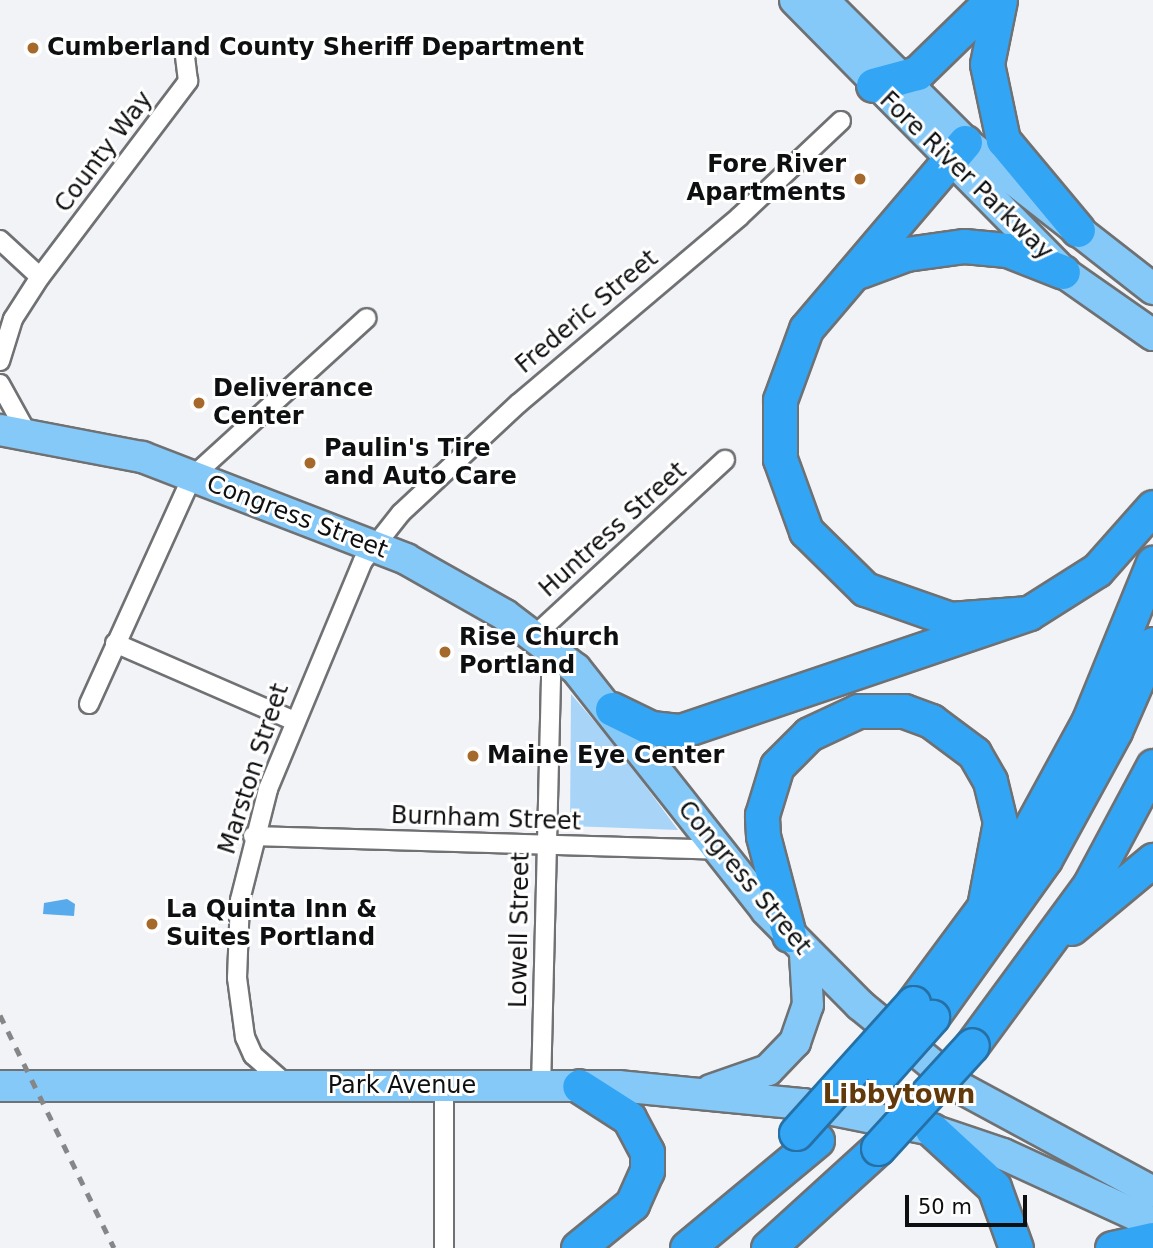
<!DOCTYPE html>
<html>
<head>
<meta charset="utf-8">
<style>
  body { margin:0 }
  #map { position:relative; width:1153px; height:1248px; overflow:hidden; background:#f1f3f6; font-family:"DejaVu Sans",sans-serif }
  div>[style] { position:absolute }
  .green>* { inset:0; background:#a8d4f8 }
  .water>* { inset:0; background:#57abec }
  .roads { filter:drop-shadow(2px 0 #6f7173) drop-shadow(-2px 0 #6f7173) drop-shadow(0 2px #6f7173) drop-shadow(0 -2px #6f7173) }
  .minor>* { height:18px; margin:-9px; padding:0 9px; transform-origin:9px; border-radius:9px; background:#fff }
  .primary>* { height:30px; margin:-15px; padding:0 15px; transform-origin:15px; border-radius:15px; background:#85c9f9 }
  .motorway>* { height:33px; margin:-16.5px; padding:0 16.5px; transform-origin:16.5px; border-radius:16.5px; background:#33a5f5 }
  .rail>* { height:5px; margin-top:-2.5px; transform-origin:0; background:repeating-linear-gradient(90deg,#848688 0 9px,transparent 0 18px) }
  .bridges { filter:drop-shadow(2px 0 #2670a5) drop-shadow(-2px 0 #2670a5) drop-shadow(0 2px #2670a5) drop-shadow(0 -2px #2670a5) }
  .motorway-bridge>* { height:33px; margin:-16.5px; padding:0 16.5px; transform-origin:16.5px; border-radius:16.5px; background:#33a5f5 }
  .dots>* { width:19px; height:19px; translate:-50% -50%; box-sizing:border-box; border:4px solid #fff; border-radius:50% }
  span { translate:-50% -50%; white-space:nowrap; text-align:center; line-height:1.15; -webkit-text-stroke:6px #fff; paint-order:stroke }
  .poi-label { font-size:24px; color:#0e0f10; font-weight:700 }
  .left { translate:0 -50%; text-align:left }
  .right { translate:-100% -50%; text-align:right }
  .street-label { font-size:24px; color:#0e0f10 }
  .neighbourhood-label { font-size:26px; color:#61390b; font-weight:700 }
  .scale { position:absolute; left:905px; top:1195px; width:122px; height:32px; box-sizing:border-box; border:4px solid #0e0f10; border-top:0; padding-left:9px; font-size:21px; line-height:24px; white-space:nowrap; color:#0e0f10; -webkit-text-stroke:5px #fff; paint-order:stroke }
</style>
</head>
<body>
<div id="map">
  <div class="green">
    <div style="clip-path:polygon(571px 694px,619px 750px,678px 830px,570px 826px)"></div>
  </div>
  <div class="water">
    <div style="clip-path:polygon(67px 899px,75px 904px,74px 916px,43px 914px,44px 903px)"></div>
  </div>
  <div class="roads">
    <div class="minor">
      <div style="left:0;top:240px;width:54px;rotate:42.8deg"></div>
      <div style="left:0;top:361px;width:44px;rotate:-72.8deg"></div>
      <div style="left:13px;top:319px;width:50px;rotate:-57.3deg"></div>
      <div style="left:40px;top:277px;width:246px;rotate:-52.9deg"></div>
      <div style="left:188px;top:81px;width:31px;rotate:-97deg"></div>
      <div style="left:0;top:384px;width:56px;rotate:61.1deg"></div>
      <div style="left:534px;top:636px;width:260px;rotate:-42.7deg"></div>
      <div style="left:115px;top:643px;width:195px;rotate:23.5deg"></div>
      <div style="left:89px;top:704px;width:249px;rotate:-65.6deg"></div>
      <div style="left:192px;top:477px;width:236px;rotate:-42.3deg"></div>
      <div style="left:253px;top:836px;width:465px;rotate:1.7deg"></div>
      <div style="left:287px;top:1085px;width:45px;rotate:-138.6deg"></div>
      <div style="left:253px;top:1055px;width:20px;rotate:-114deg"></div>
      <div style="left:245px;top:1037px;width:60px;rotate:-97.7deg"></div>
      <div style="left:237px;top:978px;width:78px;rotate:-87.8deg"></div>
      <div style="left:240px;top:900px;width:114px;rotate:-75.8deg"></div>
      <div style="left:268px;top:789px;width:247px;rotate:-67.4deg"></div>
      <div style="left:363px;top:561px;width:61px;rotate:-51.6deg"></div>
      <div style="left:401px;top:513px;width:161px;rotate:-43deg"></div>
      <div style="left:519px;top:403px;width:288px;rotate:-40.2deg"></div>
      <div style="left:739px;top:217px;width:140px;rotate:-43.3deg"></div>
      <div style="left:541px;top:1088px;width:440px;rotate:-88.6deg"></div>
      <div style="left:444px;top:1248px;width:161px;rotate:-90deg"></div>
    </div>
    <div class="primary">
      <div style="left:795px;top:0;width:382px;rotate:45.4deg"></div>
      <div style="left:1063px;top:272px;width:110px;rotate:35deg"></div>
      <div style="left:823px;top:0;width:201px;rotate:45deg"></div>
      <div style="left:965px;top:142px;width:239px;rotate:38deg"></div>
      <div style="left:0;top:430px;width:145px;rotate:10.8deg"></div>
      <div style="left:142px;top:457px;width:283px;rotate:21.1deg"></div>
      <div style="left:406px;top:559px;width:114px;rotate:29.5deg"></div>
      <div style="left:505px;top:615px;width:89px;rotate:37.3deg"></div>
      <div style="left:576px;top:669px;width:307px;rotate:51.7deg"></div>
      <div style="left:766px;top:910px;width:134px;rotate:45.3deg"></div>
      <div style="left:860px;top:1005px;width:131px;rotate:39.4deg"></div>
      <div style="left:961px;top:1088px;width:218px;rotate:28.4deg"></div>
      <div style="left:0;top:1086px;width:618px"></div>
      <div style="left:618px;top:1086px;width:186px;rotate:5.6deg"></div>
      <div style="left:803px;top:1104px;width:132px;rotate:11.4deg"></div>
      <div style="left:932px;top:1130px;width:75px;rotate:18.7deg"></div>
      <div style="left:1003px;top:1154px;width:165px;rotate:24.7deg"></div>
      <div style="left:711px;top:1090px;width:60px;rotate:-19.3deg"></div>
      <div style="left:768px;top:1070px;width:39px;rotate:-46deg"></div>
      <div style="left:795px;top:1042px;width:39px;rotate:-71deg"></div>
      <div style="left:808px;top:1005px;width:51px;rotate:-93.4deg"></div>
    </div>
    <div class="motorway">
      <div style="left:1000px;top:0;width:65px;rotate:101.5deg"></div>
      <div style="left:987px;top:64px;width:78px;rotate:78.1deg"></div>
      <div style="left:1003px;top:140px;width:117px;rotate:50.2deg"></div>
      <div style="left:873px;top:85px;width:46px;rotate:-15.3deg"></div>
      <div style="left:917px;top:73px;width:105px;rotate:-44.2deg"></div>
      <div style="left:965px;top:142px;width:245px;rotate:130.4deg"></div>
      <div style="left:806px;top:329px;width:76px;rotate:110.1deg"></div>
      <div style="left:780px;top:400px;width:59px;rotate:90deg"></div>
      <div style="left:780px;top:459px;width:77px;rotate:70.1deg"></div>
      <div style="left:806px;top:531px;width:83px;rotate:44.5deg"></div>
      <div style="left:865px;top:589px;width:90px;rotate:19.4deg"></div>
      <div style="left:950px;top:619px;width:79px;rotate:-4.3deg"></div>
      <div style="left:860px;top:271px;width:49px;rotate:-20.3deg"></div>
      <div style="left:906px;top:254px;width:59px;rotate:-7.9deg"></div>
      <div style="left:964px;top:246px;width:43px;rotate:5.3deg"></div>
      <div style="left:1007px;top:250px;width:60px;rotate:21.4deg"></div>
      <div style="left:612px;top:709px;width:43px;rotate:26deg"></div>
      <div style="left:651px;top:728px;width:30px;rotate:6deg"></div>
      <div style="left:681px;top:731px;width:367px;rotate:-18.7deg"></div>
      <div style="left:1029px;top:613px;width:80px;rotate:-32.3deg"></div>
      <div style="left:1097px;top:570px;width:84px;rotate:-48.4deg"></div>
      <div style="left:997px;top:889px;width:192px;rotate:-61.4deg"></div>
      <div style="left:1089px;top:720px;width:170px;rotate:-67.8deg"></div>
      <div style="left:1071px;top:928px;width:107px;rotate:-39.7deg"></div>
      <div style="left:789px;top:935px;width:102px;rotate:-104.7deg"></div>
      <div style="left:763px;top:836px;width:21px;rotate:-93deg"></div>
      <div style="left:762px;top:815px;width:51px;rotate:-73deg"></div>
      <div style="left:777px;top:766px;width:45px;rotate:-45deg"></div>
      <div style="left:809px;top:734px;width:54px;rotate:-25.1deg"></div>
      <div style="left:858px;top:711px;width:46px"></div>
      <div style="left:904px;top:711px;width:29px;rotate:20deg"></div>
      <div style="left:931px;top:721px;width:54px;rotate:36.7deg"></div>
      <div style="left:974px;top:753px;width:32px;rotate:60deg"></div>
      <div style="left:990px;top:781px;width:42px;rotate:76.3deg"></div>
      <div style="left:1000px;top:822px;width:86px;rotate:100.7deg"></div>
      <div style="left:984px;top:907px;width:119px;rotate:126.5deg"></div>
      <div style="left:932px;top:1017px;width:194px;rotate:-54.4deg"></div>
      <div style="left:1045px;top:859px;width:146px;rotate:-61.3deg"></div>
      <div style="left:1115px;top:731px;width:95px;rotate:-66.4deg"></div>
      <div style="left:972px;top:1045px;width:197px;rotate:-53.7deg"></div>
      <div style="left:1089px;top:886px;width:136px;rotate:-61.9deg"></div>
      <div style="left:932px;top:1130px;width:84px;rotate:42.6deg"></div>
      <div style="left:994px;top:1187px;width:65px;rotate:70.2deg"></div>
      <div style="left:578px;top:1248px;width:70px;rotate:-39.2deg"></div>
      <div style="left:632px;top:1204px;width:36px;rotate:-66deg"></div>
      <div style="left:647px;top:1171px;width:19px;rotate:-90deg"></div>
      <div style="left:647px;top:1152px;width:38px;rotate:-118deg"></div>
      <div style="left:629px;top:1118px;width:59px;rotate:-147.4deg"></div>
      <div style="left:687px;top:1248px;width:169px;rotate:-39.7deg"></div>
      <div style="left:768px;top:1248px;width:149px;rotate:-42.3deg"></div>
      <div style="left:1112px;top:1248px;width:42px;rotate:-12.4deg"></div>
    </div>
  </div>
  <div class="rail">
    <div style="left:0;top:1015px;width:259px;rotate:63.9deg"></div>
  </div>
  <div class="bridges">
    <div class="motorway-bridge">
      <div style="left:883px;top:1072px;width:74px;rotate:-48.3deg"></div>
      <div style="left:796px;top:1133px;width:175px;rotate:-48deg"></div>
      <div style="left:878px;top:1148px;width:139px;rotate:-47.6deg"></div>
    </div>
  </div>
  <div class="dots">
    <div style="left:33px;top:48px;background:#a56a2b"></div>
    <div style="left:860px;top:179px;background:#a56a2b"></div>
    <div style="left:199px;top:403px;background:#a56a2b"></div>
    <div style="left:310px;top:463px;background:#a56a2b"></div>
    <div style="left:445px;top:652px;background:#a56a2b"></div>
    <div style="left:473px;top:756px;background:#a56a2b"></div>
    <div style="left:152px;top:924px;background:#a56a2b"></div>
  </div>
  <div class="poi-label">
    <span class="left" style="left:47px;top:48px">Cumberland County Sheriff Department</span>
    <span class="right" style="left:846px;top:179px">Fore River<br>Apartments</span>
    <span class="left" style="left:213px;top:403px">Deliverance<br>Center</span>
    <span class="left" style="left:324px;top:463px">Paulin's Tire<br>and Auto Care</span>
    <span class="left" style="left:459px;top:652px">Rise Church<br>Portland</span>
    <span class="left" style="left:487px;top:756px">Maine Eye Center</span>
    <span class="left" style="left:166px;top:924px">La Quinta Inn &amp;<br>Suites Portland</span>
  </div>
  <div class="street-label">
    <span style="left:104px;top:152px;rotate:-53deg">County Way</span>
    <span style="left:966px;top:176px;rotate:44deg">Fore River Parkway</span>
    <span style="left:587px;top:312px;rotate:-40deg">Frederic Street</span>
    <span style="left:297px;top:517px;rotate:21deg">Congress Street</span>
    <span style="left:613px;top:530px;rotate:-42deg">Huntress Street</span>
    <span style="left:254px;top:769px;rotate:-72deg">Marston Street</span>
    <span style="left:486px;top:819px;rotate:2deg">Burnham Street</span>
    <span style="left:744px;top:878px;rotate:50deg">Congress Street</span>
    <span style="left:520px;top:930px;rotate:-89deg">Lowell Street</span>
    <span style="left:402px;top:1086px">Park Avenue</span>
  </div>
  <div class="neighbourhood-label">
    <span style="left:899px;top:1095px">Libbytown</span>
  </div>
  <div class="scale">50 m</div>
</div>
</body>
</html>
